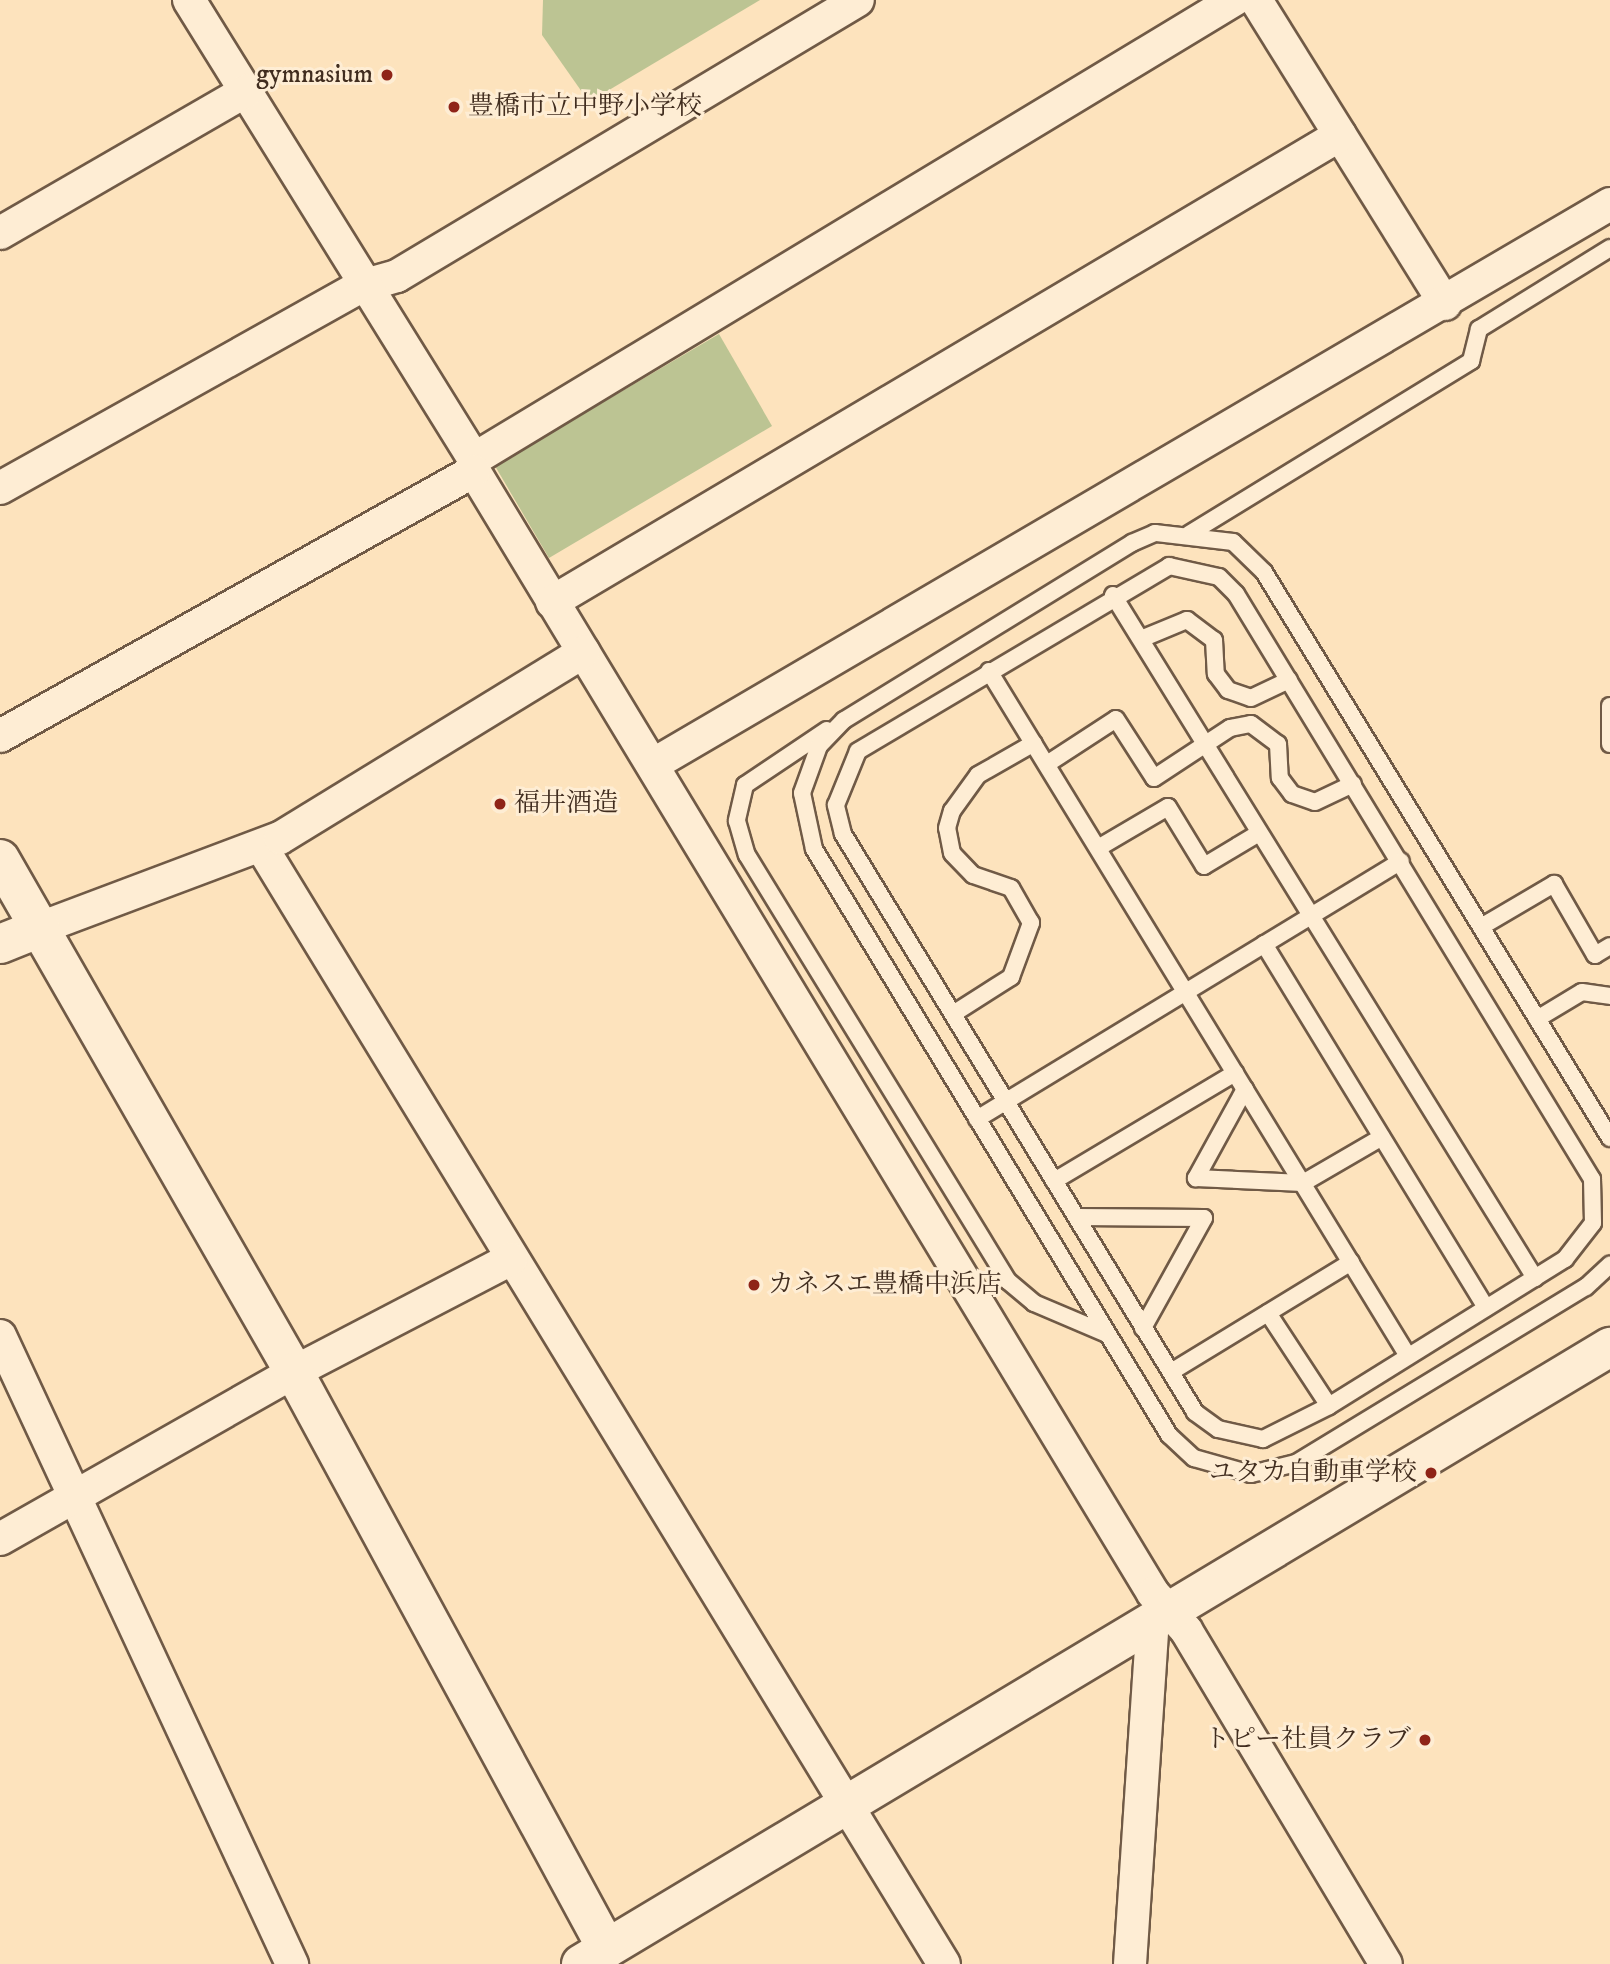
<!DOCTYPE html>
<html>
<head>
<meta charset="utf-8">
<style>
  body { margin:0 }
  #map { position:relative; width:1610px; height:1964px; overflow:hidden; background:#fde3bd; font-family:"IM FELL DW Pica","Noto Serif JP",serif }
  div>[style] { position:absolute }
  .green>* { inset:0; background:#bcc493 }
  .roads { filter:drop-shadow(2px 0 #705a46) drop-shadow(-2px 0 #705a46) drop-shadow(0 2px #705a46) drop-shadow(0 -2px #705a46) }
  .service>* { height:16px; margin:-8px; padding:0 8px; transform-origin:8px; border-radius:8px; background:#feedd4 }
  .minor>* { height:32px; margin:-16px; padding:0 16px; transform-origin:16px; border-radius:16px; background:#feedd4 }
  .tertiary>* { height:38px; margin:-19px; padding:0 19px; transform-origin:19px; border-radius:19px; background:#feedd4 }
  .dots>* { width:19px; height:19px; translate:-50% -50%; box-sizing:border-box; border:4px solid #feedd4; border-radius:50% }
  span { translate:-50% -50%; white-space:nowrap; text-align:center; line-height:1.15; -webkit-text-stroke:6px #feedd4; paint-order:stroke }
  .poi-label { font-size:26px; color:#412d1f }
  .right { translate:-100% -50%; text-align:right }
  .left { translate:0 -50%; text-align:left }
</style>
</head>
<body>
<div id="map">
  <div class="green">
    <div style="clip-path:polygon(543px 0,760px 0,589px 102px,542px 35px)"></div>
    <div style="clip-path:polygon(719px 334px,772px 426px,549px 558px,495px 466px)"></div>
  </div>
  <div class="roads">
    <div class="service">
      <div style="left:1189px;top:534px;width:331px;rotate:-31.5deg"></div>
      <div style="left:1471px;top:361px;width:33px;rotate:-76deg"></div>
      <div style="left:1479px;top:329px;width:154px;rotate:-31.7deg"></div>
      <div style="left:1169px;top:566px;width:51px;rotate:12.4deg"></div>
      <div style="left:1219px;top:577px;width:24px;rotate:45deg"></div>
      <div style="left:1236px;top:594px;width:685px;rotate:58.68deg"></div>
      <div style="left:1592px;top:1179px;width:44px;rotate:88.7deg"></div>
      <div style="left:1593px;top:1223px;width:46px;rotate:127.9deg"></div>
      <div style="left:1565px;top:1259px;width:278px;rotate:148.1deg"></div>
      <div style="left:1329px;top:1406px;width:74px;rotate:153.4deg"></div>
      <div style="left:1263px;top:1439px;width:46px;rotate:-167.5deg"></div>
      <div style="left:1218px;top:1429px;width:29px;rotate:-144deg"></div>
      <div style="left:1195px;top:1412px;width:677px;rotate:-121.34deg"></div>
      <div style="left:843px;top:834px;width:30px;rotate:-104deg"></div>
      <div style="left:836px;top:805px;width:58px;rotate:-67.8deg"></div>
      <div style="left:858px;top:751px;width:362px;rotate:-30.7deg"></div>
      <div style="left:1113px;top:595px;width:803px;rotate:58.29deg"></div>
      <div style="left:1141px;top:639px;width:50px;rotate:-22.4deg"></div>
      <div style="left:1187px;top:620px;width:34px;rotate:37deg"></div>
      <div style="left:1214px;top:640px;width:34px;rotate:87deg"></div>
      <div style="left:1216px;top:674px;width:20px;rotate:53deg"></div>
      <div style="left:1228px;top:690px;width:24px;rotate:19deg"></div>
      <div style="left:1251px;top:698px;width:42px;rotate:-25.3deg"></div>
      <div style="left:989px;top:671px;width:803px;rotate:58.55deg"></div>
      <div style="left:1610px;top:706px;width:38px;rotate:90deg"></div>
      <div style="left:827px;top:730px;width:99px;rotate:146.1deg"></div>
      <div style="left:745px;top:785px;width:37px;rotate:103deg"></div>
      <div style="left:737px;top:821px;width:35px;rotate:74deg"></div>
      <div style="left:747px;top:855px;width:500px;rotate:58.5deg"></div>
      <div style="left:1008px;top:1281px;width:34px;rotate:40deg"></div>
      <div style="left:1034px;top:1303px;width:79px;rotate:23deg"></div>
      <div style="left:1047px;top:764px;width:82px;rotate:-33.1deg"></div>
      <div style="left:1116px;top:719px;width:70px;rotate:57.2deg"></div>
      <div style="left:1154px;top:778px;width:91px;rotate:-33.3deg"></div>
      <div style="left:1230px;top:728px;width:21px;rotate:-11deg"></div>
      <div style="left:1251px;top:724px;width:34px;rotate:37deg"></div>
      <div style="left:1278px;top:744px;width:34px;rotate:87deg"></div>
      <div style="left:1280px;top:778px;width:20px;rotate:53deg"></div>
      <div style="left:1292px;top:794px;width:24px;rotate:19deg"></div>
      <div style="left:1315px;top:802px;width:42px;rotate:-25.3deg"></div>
      <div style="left:1098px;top:848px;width:81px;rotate:-30.4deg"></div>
      <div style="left:1168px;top:807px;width:69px;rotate:58.6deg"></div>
      <div style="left:1204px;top:866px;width:64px;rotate:-31deg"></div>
      <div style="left:1481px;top:927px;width:85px;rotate:-30.5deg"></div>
      <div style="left:1554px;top:884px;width:82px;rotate:60deg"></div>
      <div style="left:1595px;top:955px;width:17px;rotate:-31deg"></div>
      <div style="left:1264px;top:944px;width:426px;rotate:58.6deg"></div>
      <div style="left:953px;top:1014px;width:69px;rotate:-32.5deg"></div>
      <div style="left:1011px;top:977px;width:58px;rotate:-69.7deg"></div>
      <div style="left:1031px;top:923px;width:40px;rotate:-119.7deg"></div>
      <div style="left:1011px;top:888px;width:40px;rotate:-161.1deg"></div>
      <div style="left:973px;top:875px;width:30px;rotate:-134deg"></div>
      <div style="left:952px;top:853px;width:25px;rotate:-101deg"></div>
      <div style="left:947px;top:828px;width:18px;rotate:-74deg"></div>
      <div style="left:952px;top:811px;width:44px;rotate:-54.2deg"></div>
      <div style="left:978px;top:775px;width:64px;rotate:-29.7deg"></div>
      <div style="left:1537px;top:1019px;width:52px;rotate:-31deg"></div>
      <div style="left:1582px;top:992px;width:28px;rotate:8deg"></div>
      <div style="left:1245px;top:1089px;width:102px;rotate:118.8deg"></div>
      <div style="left:1196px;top:1178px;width:107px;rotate:2.7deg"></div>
      <div style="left:1303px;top:1183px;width:91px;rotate:-30.2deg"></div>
      <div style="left:977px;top:1119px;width:496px;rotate:-31.3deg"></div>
      <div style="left:1610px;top:1138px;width:663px;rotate:-121.44deg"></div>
      <div style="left:1264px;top:572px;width:43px;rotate:-135.9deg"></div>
      <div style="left:1233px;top:542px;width:79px;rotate:-173.4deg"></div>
      <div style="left:1155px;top:533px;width:25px;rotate:157deg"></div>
      <div style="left:1132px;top:543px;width:338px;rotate:148.4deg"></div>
      <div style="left:844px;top:720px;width:36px;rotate:134deg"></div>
      <div style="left:819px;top:746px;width:50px;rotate:109.9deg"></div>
      <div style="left:802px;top:793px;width:57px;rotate:77.9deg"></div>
      <div style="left:814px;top:849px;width:685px;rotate:58.79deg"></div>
      <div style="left:1169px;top:1435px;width:34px;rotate:43deg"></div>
      <div style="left:1194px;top:1458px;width:59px;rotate:15.7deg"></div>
      <div style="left:1251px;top:1474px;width:46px;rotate:-13.7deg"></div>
      <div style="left:1296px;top:1463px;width:339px;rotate:-31.3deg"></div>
      <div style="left:1586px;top:1287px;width:33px;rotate:-43deg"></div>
      <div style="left:1054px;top:1181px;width:211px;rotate:-30.8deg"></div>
      <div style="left:1077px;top:1217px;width:127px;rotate:0.5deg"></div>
      <div style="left:1204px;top:1218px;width:126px;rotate:119deg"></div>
      <div style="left:1268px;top:1313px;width:111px;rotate:56.7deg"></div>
      <div style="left:1171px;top:1372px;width:211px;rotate:-31.4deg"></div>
    </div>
    <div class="minor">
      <div style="left:189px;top:0;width:540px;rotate:58.16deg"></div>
      <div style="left:474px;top:459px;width:12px;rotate:90deg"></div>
      <div style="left:474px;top:471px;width:1311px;rotate:58.82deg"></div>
      <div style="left:1153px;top:1593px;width:50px;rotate:48.3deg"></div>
      <div style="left:1186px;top:1630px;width:389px;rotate:59.1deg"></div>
      <div style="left:1256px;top:0;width:358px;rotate:58.1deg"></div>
      <div style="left:0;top:233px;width:286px;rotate:-30deg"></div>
      <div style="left:474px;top:459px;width:888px;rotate:-31.13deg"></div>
      <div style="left:0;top:488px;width:415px;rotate:-29.2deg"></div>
      <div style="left:362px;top:286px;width:36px;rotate:-16deg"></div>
      <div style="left:397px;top:276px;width:537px;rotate:-30.91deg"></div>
      <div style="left:552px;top:602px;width:916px;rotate:-30.65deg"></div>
      <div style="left:0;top:736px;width:543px;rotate:-29.21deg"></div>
      <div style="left:654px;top:764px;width:1108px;rotate:-30.36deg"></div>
      <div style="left:261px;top:846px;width:1310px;rotate:58.58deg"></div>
      <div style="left:40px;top:928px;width:256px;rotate:-20.6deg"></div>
      <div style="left:280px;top:838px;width:356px;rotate:-31.5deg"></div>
      <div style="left:0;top:1336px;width:693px;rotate:65.06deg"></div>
      <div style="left:0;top:1539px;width:338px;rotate:-29.6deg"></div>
      <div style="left:294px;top:1372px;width:245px;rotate:-27.5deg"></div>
      <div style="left:1130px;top:1964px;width:347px;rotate:-86.2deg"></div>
    </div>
    <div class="tertiary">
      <div style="left:0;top:859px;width:591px;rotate:60.18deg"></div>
      <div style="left:294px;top:1372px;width:656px;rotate:61.52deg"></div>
      <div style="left:0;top:944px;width:43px;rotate:-21.8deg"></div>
      <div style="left:581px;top:1964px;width:1200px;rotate:-30.95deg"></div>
    </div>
  </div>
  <div class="dots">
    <div style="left:387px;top:75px;background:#8f2418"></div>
    <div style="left:454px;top:107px;background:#8f2418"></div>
    <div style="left:500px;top:804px;background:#8f2418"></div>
    <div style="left:754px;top:1285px;background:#8f2418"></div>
    <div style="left:1431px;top:1473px;background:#8f2418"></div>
    <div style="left:1425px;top:1740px;background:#8f2418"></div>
  </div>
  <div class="poi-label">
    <span class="right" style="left:373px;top:75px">gymnasium</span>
    <span class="left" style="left:468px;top:107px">豊橋市立中野小学校</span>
    <span class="left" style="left:514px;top:804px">福井酒造</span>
    <span class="left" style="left:768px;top:1285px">カネスエ豊橋中浜店</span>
    <span class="right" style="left:1417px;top:1473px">ユタカ自動車学校</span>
    <span class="right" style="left:1411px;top:1740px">トピー社員クラブ</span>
  </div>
</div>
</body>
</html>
